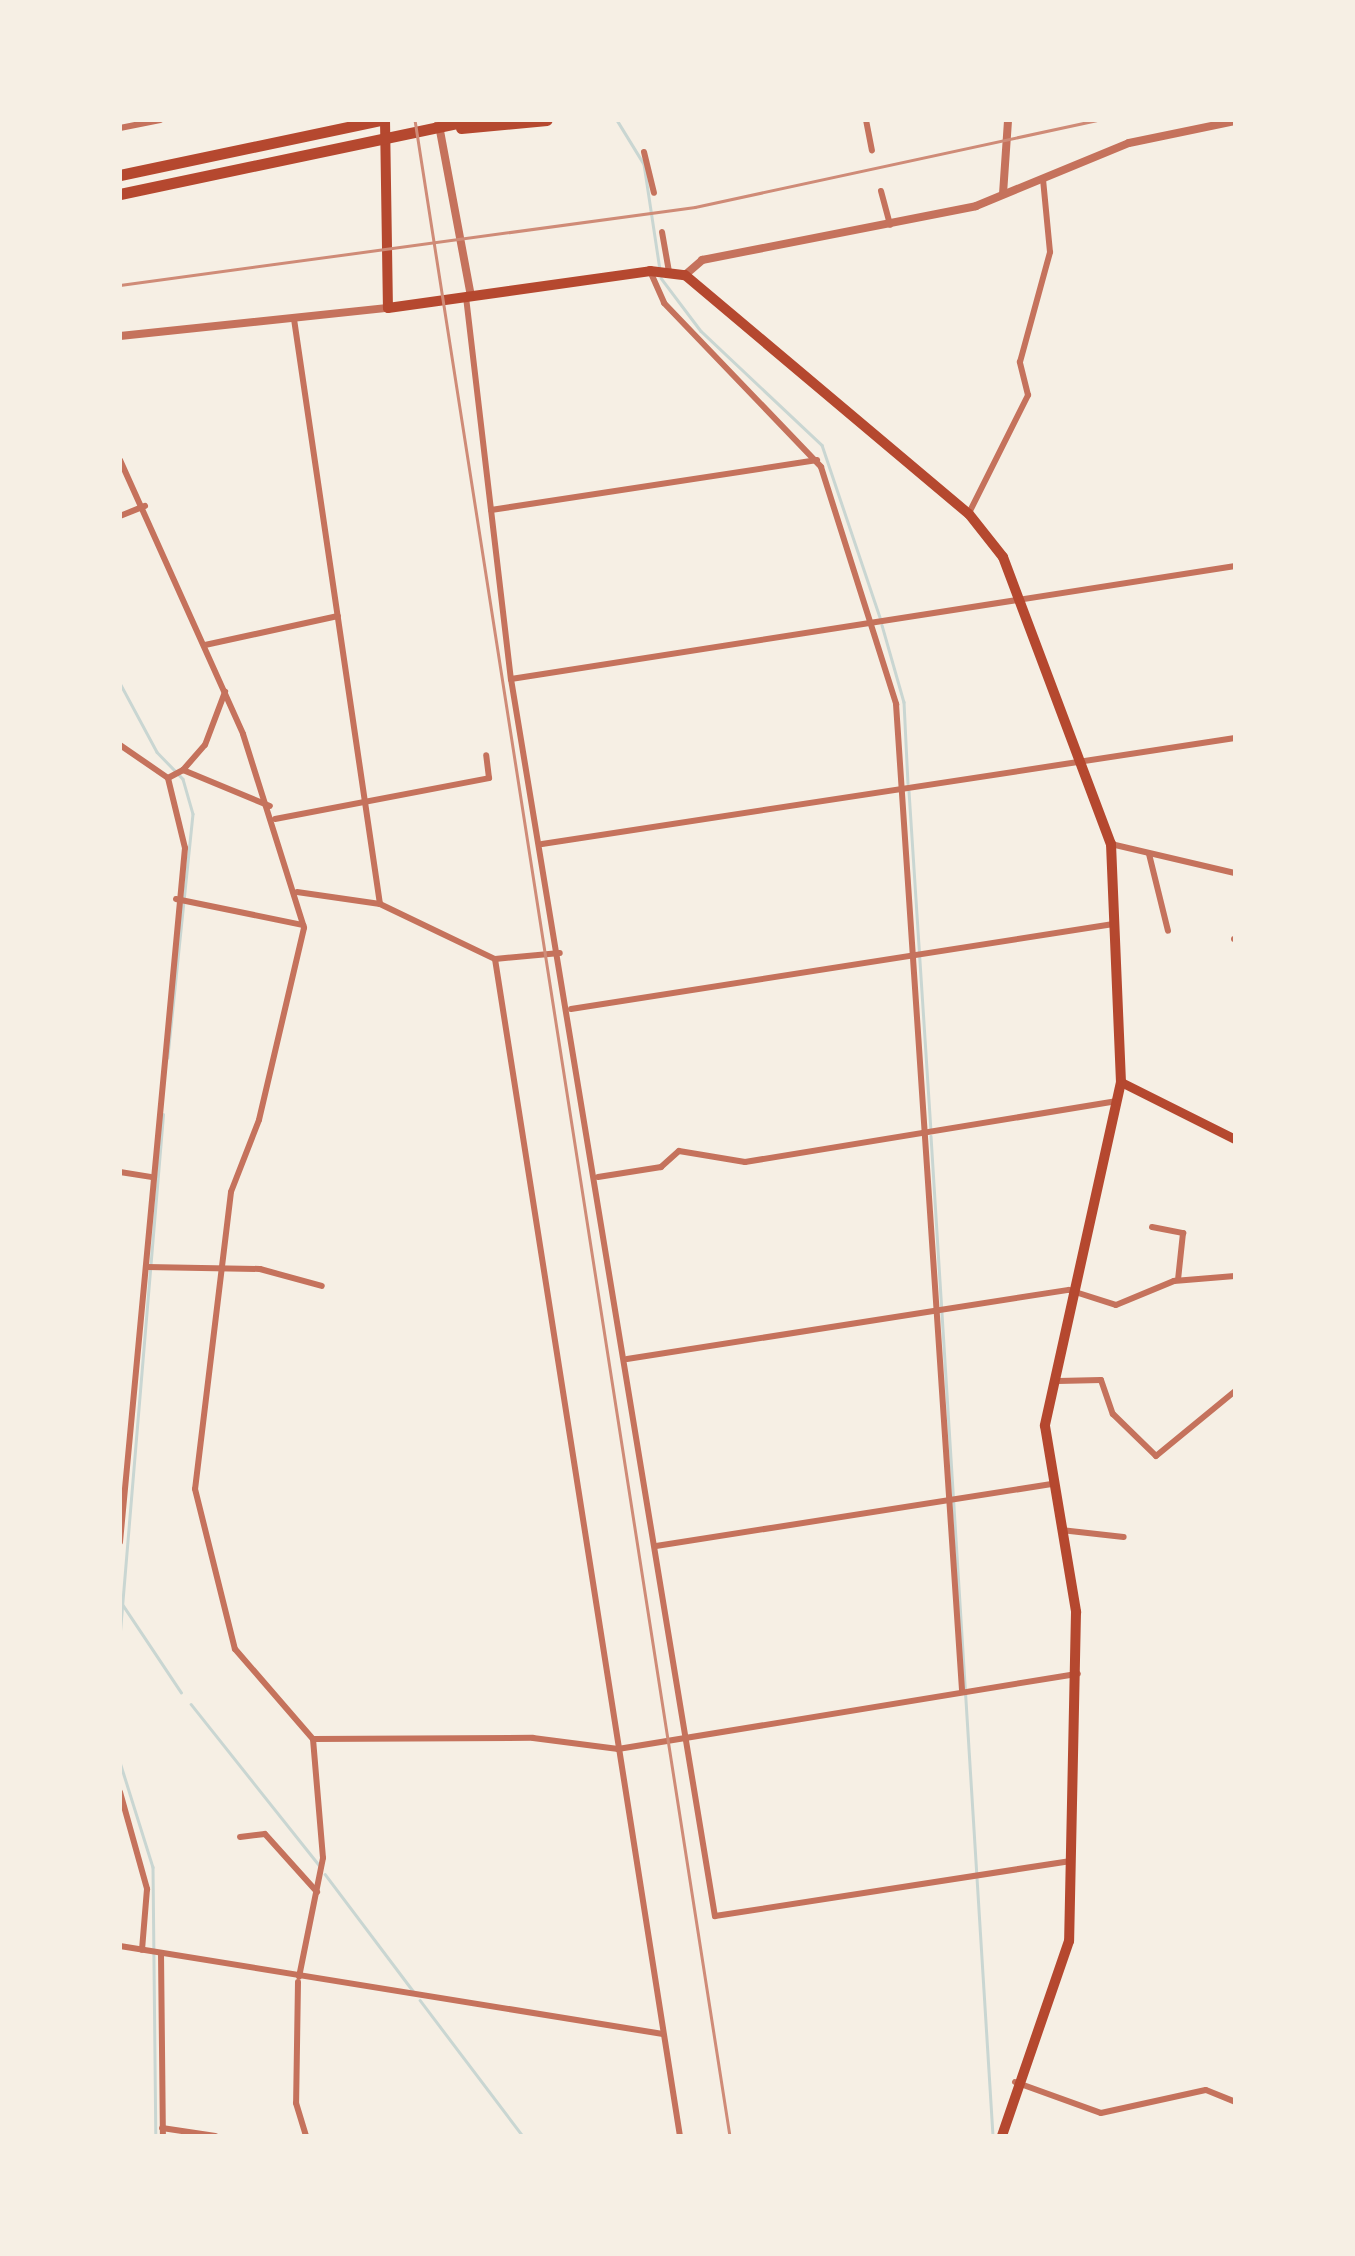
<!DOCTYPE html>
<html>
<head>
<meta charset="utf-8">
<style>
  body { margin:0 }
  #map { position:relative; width:1355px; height:2256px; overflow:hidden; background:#f6efe4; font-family:"Nunito Sans",sans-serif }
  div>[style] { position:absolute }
  .stream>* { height:2.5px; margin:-1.25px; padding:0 1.25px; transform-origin:1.25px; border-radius:1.25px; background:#c9d6d2 }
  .minor>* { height:6px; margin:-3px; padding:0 3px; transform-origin:3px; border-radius:3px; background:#c5725c }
  .tertiary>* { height:8px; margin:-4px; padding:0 4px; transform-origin:4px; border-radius:4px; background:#c5725c }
  .secondary>* { height:9px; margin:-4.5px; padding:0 4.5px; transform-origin:4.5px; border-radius:4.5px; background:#b5482f }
  .primary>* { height:10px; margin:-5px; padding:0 5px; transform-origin:5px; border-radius:5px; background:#b5482f }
  .motorway>* { height:11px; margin:-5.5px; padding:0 5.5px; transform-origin:5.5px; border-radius:5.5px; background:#b5482f }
  .rail>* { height:2.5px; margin:-1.25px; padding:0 1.25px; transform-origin:1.25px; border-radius:1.25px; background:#cf8b77 }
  span { translate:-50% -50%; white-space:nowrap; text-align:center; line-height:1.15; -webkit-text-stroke:10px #f6efe4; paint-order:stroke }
  .frame { position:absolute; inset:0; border:122px solid #f6efe4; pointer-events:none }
</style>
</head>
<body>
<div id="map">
  <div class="stream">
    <div style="left:617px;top:120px;width:52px;rotate:58.5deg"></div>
    <div style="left:644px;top:164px;width:107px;rotate:81.4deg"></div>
    <div style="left:661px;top:278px;width:66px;rotate:53deg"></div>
    <div style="left:701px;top:331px;width:166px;rotate:43.3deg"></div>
    <div style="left:822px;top:445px;width:182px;rotate:71.4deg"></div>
    <div style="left:882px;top:625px;width:80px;rotate:74.1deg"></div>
    <div style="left:904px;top:702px;width:81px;rotate:87.2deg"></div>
    <div style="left:120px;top:683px;width:78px;rotate:61.8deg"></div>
    <div style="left:157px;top:752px;width:37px;rotate:46deg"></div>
    <div style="left:183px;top:779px;width:36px;rotate:74deg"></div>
    <div style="left:193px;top:814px;width:245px;rotate:95.9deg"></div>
    <div style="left:909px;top:791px;width:338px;rotate:86.3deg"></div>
    <div style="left:931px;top:1136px;width:1002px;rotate:86.45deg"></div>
    <div style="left:123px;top:1605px;width:105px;rotate:56.3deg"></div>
    <div style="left:120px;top:1631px;width:518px;rotate:-85.24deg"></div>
    <div style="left:191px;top:1704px;width:206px;rotate:51.5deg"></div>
    <div style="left:120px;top:1762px;width:110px;rotate:72.6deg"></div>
    <div style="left:153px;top:1867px;width:269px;rotate:89.4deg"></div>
    <div style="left:325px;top:1874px;width:148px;rotate:53deg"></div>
    <div style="left:420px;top:2000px;width:171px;rotate:52.9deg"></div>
  </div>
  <div class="minor">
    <div style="left:866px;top:120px;width:31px;rotate:79deg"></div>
    <div style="left:120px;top:128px;width:41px;rotate:-11.3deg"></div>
    <div style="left:644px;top:152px;width:42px;rotate:76.3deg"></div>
    <div style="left:881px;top:191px;width:35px;rotate:75deg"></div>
    <div style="left:662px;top:232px;width:40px;rotate:80deg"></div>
    <div style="left:650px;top:271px;width:35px;rotate:66deg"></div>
    <div style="left:664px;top:303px;width:227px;rotate:46.2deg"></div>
    <div style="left:821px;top:467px;width:249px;rotate:72.4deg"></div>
    <div style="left:896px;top:704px;width:989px;rotate:86.17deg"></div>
    <div style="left:466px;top:297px;width:385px;rotate:83.3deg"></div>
    <div style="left:511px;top:679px;width:1254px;rotate:80.64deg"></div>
    <div style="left:715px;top:1916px;width:360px;rotate:-8.8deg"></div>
    <div style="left:294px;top:319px;width:591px;rotate:81.64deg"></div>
    <div style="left:120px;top:460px;width:300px;rotate:65.8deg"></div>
    <div style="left:243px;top:734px;width:203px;rotate:72.5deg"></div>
    <div style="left:304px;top:928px;width:197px;rotate:103.2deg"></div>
    <div style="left:259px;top:1120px;width:77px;rotate:111.3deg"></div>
    <div style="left:231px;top:1192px;width:299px;rotate:96.9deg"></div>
    <div style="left:195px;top:1489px;width:165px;rotate:76deg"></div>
    <div style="left:235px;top:1649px;width:119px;rotate:49.1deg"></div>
    <div style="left:313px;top:1739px;width:119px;rotate:85.2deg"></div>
    <div style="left:323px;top:1858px;width:121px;rotate:101.4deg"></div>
    <div style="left:491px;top:510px;width:330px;rotate:-8.7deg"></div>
    <div style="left:969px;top:513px;width:132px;rotate:-63.4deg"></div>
    <div style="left:1028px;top:395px;width:34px;rotate:-104deg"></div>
    <div style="left:1020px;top:362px;width:114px;rotate:-74.7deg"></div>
    <div style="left:1050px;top:252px;width:73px;rotate:-95.5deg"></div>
    <div style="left:120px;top:516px;width:27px;rotate:-22deg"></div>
    <div style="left:205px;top:645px;width:136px;rotate:-12.3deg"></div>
    <div style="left:511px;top:679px;width:733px;rotate:-8.87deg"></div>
    <div style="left:120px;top:745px;width:58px;rotate:34.5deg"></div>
    <div style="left:168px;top:778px;width:17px;rotate:-28deg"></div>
    <div style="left:183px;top:770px;width:94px;rotate:22.5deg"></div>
    <div style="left:183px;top:770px;width:33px;rotate:-49deg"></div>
    <div style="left:205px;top:745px;width:57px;rotate:-69.3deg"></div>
    <div style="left:275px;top:819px;width:218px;rotate:-10.8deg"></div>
    <div style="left:489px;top:778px;width:23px;rotate:-97deg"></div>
    <div style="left:542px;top:844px;width:701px;rotate:-8.7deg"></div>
    <div style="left:1111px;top:844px;width:127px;rotate:13.2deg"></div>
    <div style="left:1149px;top:854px;width:79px;rotate:76.1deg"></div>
    <div style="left:297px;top:892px;width:84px;rotate:8.2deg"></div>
    <div style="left:380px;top:904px;width:127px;rotate:25.6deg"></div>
    <div style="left:495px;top:959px;width:65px;rotate:-5.3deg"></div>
    <div style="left:176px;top:899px;width:130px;rotate:11.6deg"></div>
    <div style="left:1234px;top:939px;width:1px"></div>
    <div style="left:495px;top:959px;width:1191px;rotate:81.07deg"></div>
    <div style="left:571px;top:1009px;width:549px;rotate:-8.91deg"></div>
    <div style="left:120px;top:1172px;width:31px;rotate:9deg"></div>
    <div style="left:598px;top:1177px;width:64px;rotate:-9deg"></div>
    <div style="left:661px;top:1167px;width:24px;rotate:-42deg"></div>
    <div style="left:679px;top:1151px;width:67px;rotate:9.5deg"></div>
    <div style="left:745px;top:1162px;width:377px;rotate:-9.3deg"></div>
    <div style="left:1152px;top:1227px;width:32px;rotate:11deg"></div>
    <div style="left:1183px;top:1233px;width:47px;rotate:96.1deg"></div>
    <div style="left:147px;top:1267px;width:113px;rotate:1deg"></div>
    <div style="left:260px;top:1269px;width:64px;rotate:15.3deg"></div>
    <div style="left:627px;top:1359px;width:447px;rotate:-8.9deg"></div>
    <div style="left:1069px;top:1290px;width:49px;rotate:17.7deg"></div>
    <div style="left:1116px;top:1305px;width:63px;rotate:-22.5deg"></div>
    <div style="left:1174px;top:1281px;width:61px;rotate:-4.7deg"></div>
    <div style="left:1058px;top:1381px;width:43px;rotate:-1.3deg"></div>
    <div style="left:1101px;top:1380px;width:36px;rotate:71deg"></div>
    <div style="left:1113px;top:1414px;width:60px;rotate:44.3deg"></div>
    <div style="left:1156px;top:1456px;width:102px;rotate:-39.4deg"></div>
    <div style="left:1061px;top:1530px;width:63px;rotate:6.3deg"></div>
    <div style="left:120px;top:1542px;width:697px;rotate:-84.65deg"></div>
    <div style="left:185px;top:848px;width:72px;rotate:-103.7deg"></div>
    <div style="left:656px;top:1546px;width:402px;rotate:-8.9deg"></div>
    <div style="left:313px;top:1739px;width:220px;rotate:-0.3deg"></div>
    <div style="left:533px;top:1738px;width:86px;rotate:7.4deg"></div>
    <div style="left:618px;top:1749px;width:466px;rotate:-9.3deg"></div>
    <div style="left:120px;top:1792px;width:101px;rotate:74.4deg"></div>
    <div style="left:147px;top:1889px;width:61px;rotate:94.7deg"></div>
    <div style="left:240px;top:1837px;width:25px;rotate:-7deg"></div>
    <div style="left:265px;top:1834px;width:78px;rotate:48.1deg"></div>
    <div style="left:120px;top:1946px;width:550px;rotate:9.21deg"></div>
    <div style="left:161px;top:1953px;width:183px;rotate:89.4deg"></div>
    <div style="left:298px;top:1982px;width:121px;rotate:90.9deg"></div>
    <div style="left:296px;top:2103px;width:34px;rotate:73deg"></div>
    <div style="left:1015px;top:2082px;width:91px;rotate:19.8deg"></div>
    <div style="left:1101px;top:2113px;width:107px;rotate:-12.4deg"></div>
    <div style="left:1206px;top:2090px;width:31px;rotate:22deg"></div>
    <div style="left:162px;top:2128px;width:54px;rotate:8.6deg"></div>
  </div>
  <div class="tertiary">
    <div style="left:438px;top:120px;width:179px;rotate:79.4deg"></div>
    <div style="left:1003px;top:194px;width:74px;rotate:-86.1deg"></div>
    <div style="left:685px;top:275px;width:23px;rotate:-41deg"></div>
    <div style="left:702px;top:260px;width:279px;rotate:-11.1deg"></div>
    <div style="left:976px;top:206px;width:165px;rotate:-22.4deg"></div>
    <div style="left:1129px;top:143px;width:108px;rotate:-11.7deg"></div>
    <div style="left:120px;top:336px;width:269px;rotate:-6deg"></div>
  </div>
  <div class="secondary">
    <div style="left:1121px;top:1082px;width:127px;rotate:26.6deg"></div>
  </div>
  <div class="primary">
    <div style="left:385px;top:120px;width:188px;rotate:89.1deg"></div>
    <div style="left:388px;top:308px;width:265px;rotate:-8deg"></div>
    <div style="left:650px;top:271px;width:35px;rotate:7deg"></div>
    <div style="left:685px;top:275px;width:371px;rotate:40.1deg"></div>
    <div style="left:969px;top:514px;width:55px;rotate:51.7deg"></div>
    <div style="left:1003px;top:557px;width:307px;rotate:69.4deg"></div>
    <div style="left:1111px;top:844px;width:238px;rotate:87.6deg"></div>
    <div style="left:1121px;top:1082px;width:352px;rotate:102.5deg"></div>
    <div style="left:1045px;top:1426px;width:189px;rotate:80.5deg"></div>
    <div style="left:1076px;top:1612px;width:329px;rotate:91.2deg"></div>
    <div style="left:1069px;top:1941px;width:206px;rotate:109deg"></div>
  </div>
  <div class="motorway">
    <div style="left:461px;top:128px;width:86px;rotate:-5.3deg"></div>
    <div style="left:120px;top:175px;width:267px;rotate:-11.9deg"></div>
    <div style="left:120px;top:194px;width:360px;rotate:-11.9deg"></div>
  </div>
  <div class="rail">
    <div style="left:415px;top:120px;width:2040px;rotate:81.12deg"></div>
    <div style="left:120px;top:285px;width:580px;rotate:-7.73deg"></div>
    <div style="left:695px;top:207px;width:410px;rotate:-12.2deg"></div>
  </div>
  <div class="frame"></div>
</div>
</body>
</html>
